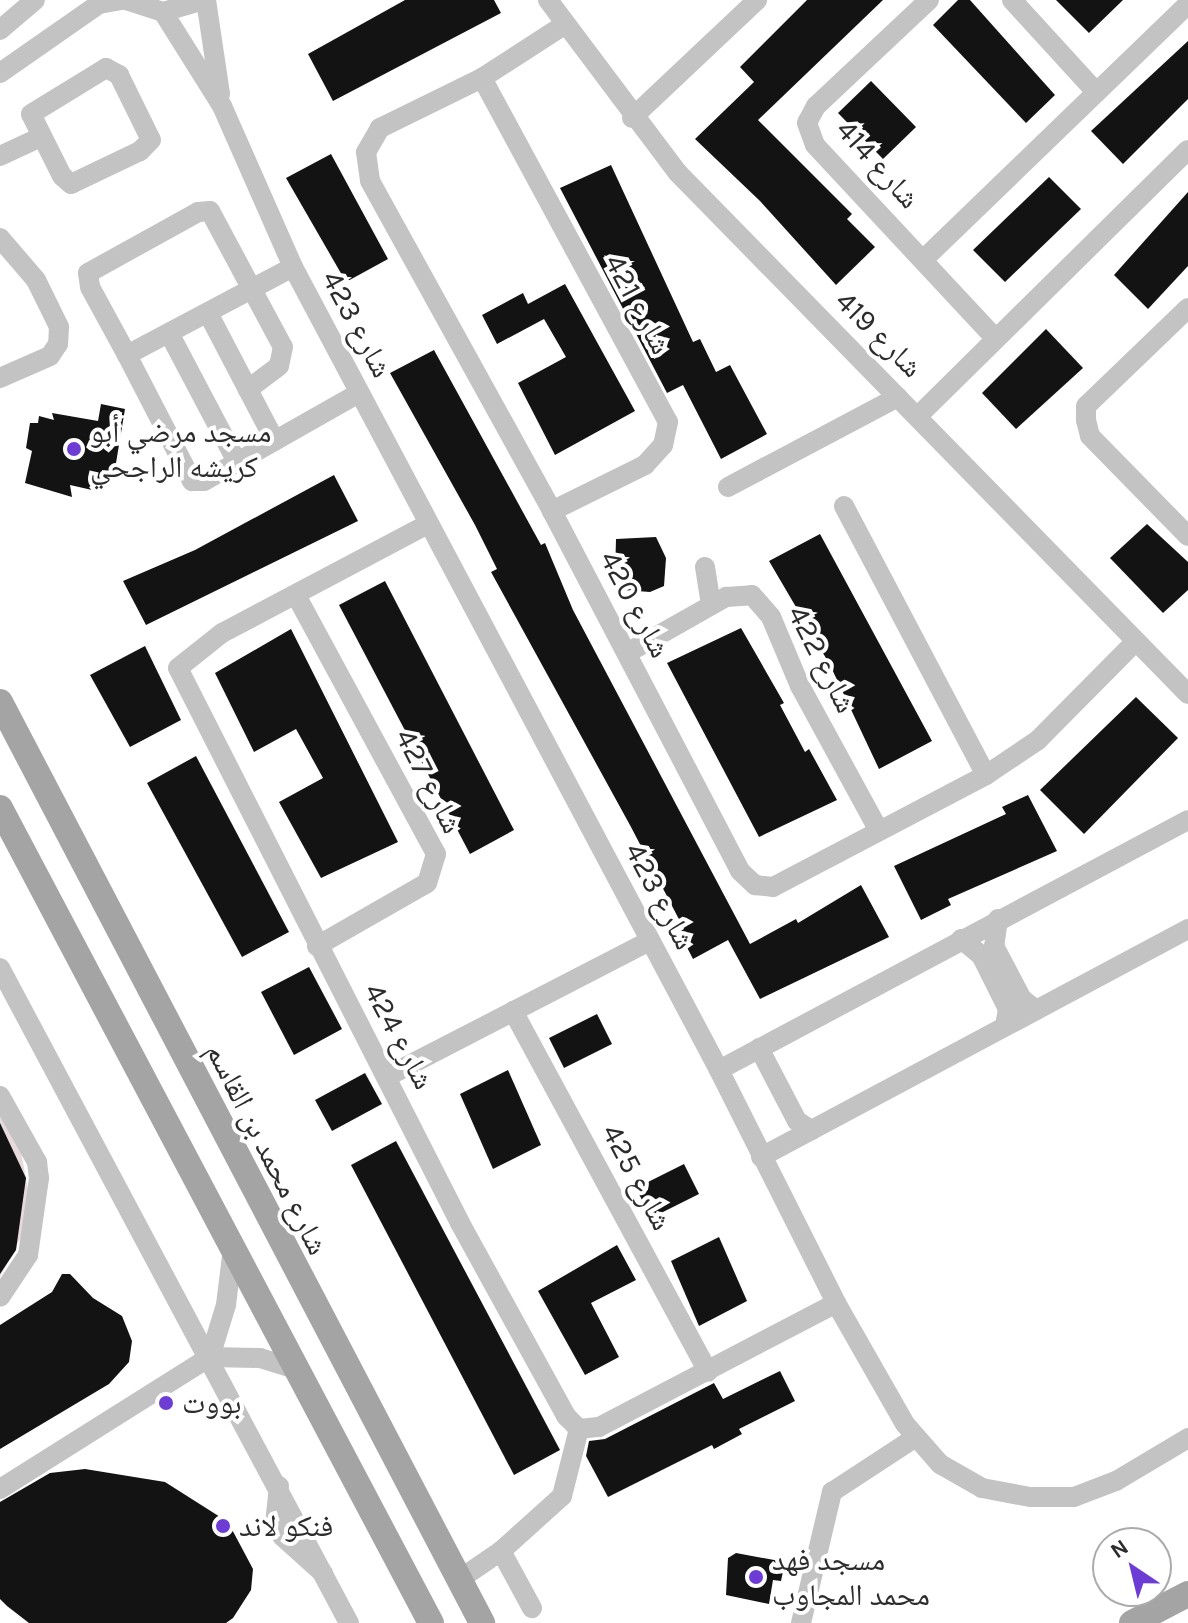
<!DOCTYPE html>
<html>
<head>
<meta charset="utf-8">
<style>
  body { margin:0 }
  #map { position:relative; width:1188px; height:1623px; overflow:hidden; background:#fff; font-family:Karla,"Noto Naskh Arabic",sans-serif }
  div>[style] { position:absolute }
  .green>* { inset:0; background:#e8dadc }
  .building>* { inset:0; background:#131313 }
  .minor>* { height:20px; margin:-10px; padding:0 10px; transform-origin:10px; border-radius:10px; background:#c3c3c3 }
  .major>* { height:26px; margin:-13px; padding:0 13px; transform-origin:13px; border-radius:13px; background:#a4a4a4 }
  .dots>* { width:22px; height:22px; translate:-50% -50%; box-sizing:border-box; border:4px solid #fff; border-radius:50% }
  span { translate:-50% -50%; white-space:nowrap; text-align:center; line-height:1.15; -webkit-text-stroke:8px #fff; paint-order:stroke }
  .street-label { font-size:30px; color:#2c2c2c }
  .poi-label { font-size:30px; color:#2c2c2c }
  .left { translate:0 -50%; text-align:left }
  .north { position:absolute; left:1092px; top:1527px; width:80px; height:80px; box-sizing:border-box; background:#fff; border:2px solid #ababab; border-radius:50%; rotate:325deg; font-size:22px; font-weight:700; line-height:32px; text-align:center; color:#2c2c2c }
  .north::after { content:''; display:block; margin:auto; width:28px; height:36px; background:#6c3cd5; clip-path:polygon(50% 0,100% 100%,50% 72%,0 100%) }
</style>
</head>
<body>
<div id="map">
  <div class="green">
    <div style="clip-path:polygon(0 1111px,20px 1146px,29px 1195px,21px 1237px,0 1277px)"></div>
  </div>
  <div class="building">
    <div style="clip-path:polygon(405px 0,494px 0,501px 13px,333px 101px,308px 54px)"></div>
    <div style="clip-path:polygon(807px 0,883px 0,758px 120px,852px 214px,847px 219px,875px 247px,836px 285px,760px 201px,695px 139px,754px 82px,740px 67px)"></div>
    <div style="clip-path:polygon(958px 0,970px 0,1055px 95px,1026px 123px,933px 25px)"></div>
    <div style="clip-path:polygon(1056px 0,1123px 0,1089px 33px)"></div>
    <div style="clip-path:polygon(1188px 41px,1188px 99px,1123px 164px,1091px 131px)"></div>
    <div style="clip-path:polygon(871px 81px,916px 127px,883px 159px,838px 113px)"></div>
    <div style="clip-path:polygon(331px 154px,388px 259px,346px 282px,286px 178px)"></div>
    <div style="clip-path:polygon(611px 165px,693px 342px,700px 339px,716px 372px,730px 365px,767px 434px,721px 459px,683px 385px,667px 393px,560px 188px)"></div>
    <div style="clip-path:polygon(1049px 177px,1081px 209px,1005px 282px,973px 250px)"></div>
    <div style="clip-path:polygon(1188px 192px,1188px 266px,1148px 309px,1114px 275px)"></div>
    <div style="clip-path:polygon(565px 284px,635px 411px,555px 455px,518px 383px,566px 357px,544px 319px,497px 344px,482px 315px,523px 293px,528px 304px)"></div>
    <div style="clip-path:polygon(1046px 329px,1083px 368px,1016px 429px,982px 393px)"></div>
    <div style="clip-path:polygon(434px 350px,541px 545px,545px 543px,573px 610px,750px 944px,796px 919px,798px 923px,861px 885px,889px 937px,760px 999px,728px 940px,693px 959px,679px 932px,684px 929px,631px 827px,491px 572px,497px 569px,475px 525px,390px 373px)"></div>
    <div style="clip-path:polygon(101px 404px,125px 409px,114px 475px,102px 470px,101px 492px,70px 485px,72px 497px,25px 483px,32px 451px,26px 448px,30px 423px,38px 423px,39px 416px,54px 420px,52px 413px,98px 421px)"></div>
    <div style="clip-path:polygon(334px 475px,358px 521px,146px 625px,123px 581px,195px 550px)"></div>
    <div style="clip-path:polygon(1147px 524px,1188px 562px,1188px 590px,1163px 613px,1110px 558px)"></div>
    <div style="clip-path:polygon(820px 534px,932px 741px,879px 769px,830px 665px,769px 561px)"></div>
    <div style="clip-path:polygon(656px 537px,666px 558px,664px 586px,650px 592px,624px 590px,615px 575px,616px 539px)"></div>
    <div style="clip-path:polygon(385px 581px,514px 830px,470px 854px,339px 605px)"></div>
    <div style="clip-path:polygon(741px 628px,784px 703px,780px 705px,805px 752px,809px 749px,837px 800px,759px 837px,667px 663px)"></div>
    <div style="clip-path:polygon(291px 629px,398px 842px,321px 878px,279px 802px,323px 778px,296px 729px,254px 752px,215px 673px)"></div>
    <div style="clip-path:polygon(145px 646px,181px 720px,130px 747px,90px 675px)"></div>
    <div style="clip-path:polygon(1136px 697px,1178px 738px,1084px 834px,1040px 790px)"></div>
    <div style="clip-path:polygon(196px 756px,289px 932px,242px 957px,147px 783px)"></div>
    <div style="clip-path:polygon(1028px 795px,1057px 851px,948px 899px,951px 905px,921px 920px,894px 866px,1006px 814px,1002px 807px)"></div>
    <div style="clip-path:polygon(309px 967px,342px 1029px,294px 1055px,261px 992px)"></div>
    <div style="clip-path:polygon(597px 1014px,612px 1044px,564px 1068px,549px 1038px)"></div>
    <div style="clip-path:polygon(508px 1070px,541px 1145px,493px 1169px,460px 1094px)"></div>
    <div style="clip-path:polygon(365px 1073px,382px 1104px,332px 1131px,315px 1100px)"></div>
    <div style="clip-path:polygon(0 1123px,26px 1178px,16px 1250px,0 1274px)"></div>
    <div style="clip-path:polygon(396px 1141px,560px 1450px,514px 1475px,351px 1165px)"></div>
    <div style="clip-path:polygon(684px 1164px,699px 1194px,651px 1218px,636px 1188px)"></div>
    <div style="clip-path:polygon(719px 1237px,747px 1301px,699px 1326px,671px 1261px)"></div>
    <div style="clip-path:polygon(617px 1245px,636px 1280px,591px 1303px,619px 1357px,585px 1375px,538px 1291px)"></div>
    <div style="clip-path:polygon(62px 1274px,70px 1274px,93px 1298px,122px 1316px,132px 1341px,129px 1362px,109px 1384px,0 1449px,0 1325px,52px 1292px)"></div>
    <div style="clip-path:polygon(780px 1371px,795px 1401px,739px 1429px,742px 1434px,714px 1449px,712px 1445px,608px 1497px,586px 1456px,589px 1441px,605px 1439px,714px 1383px,723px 1399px)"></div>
    <div style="clip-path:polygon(85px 1469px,165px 1482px,228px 1522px,253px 1569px,251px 1590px,233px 1618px,226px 1623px,29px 1623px,7px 1606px,0 1599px,0 1502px,50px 1473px)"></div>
    <div style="clip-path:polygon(736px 1553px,785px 1562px,781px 1581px,773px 1580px,769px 1604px,726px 1595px,728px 1558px)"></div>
  </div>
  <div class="minor">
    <div style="left:126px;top:0;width:39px;rotate:18deg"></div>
    <div style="left:163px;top:12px;width:43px;rotate:-16.3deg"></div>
    <div style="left:206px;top:0;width:95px;rotate:81.5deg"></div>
    <div style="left:548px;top:0;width:216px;rotate:53.1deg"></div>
    <div style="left:678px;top:173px;width:729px;rotate:45.61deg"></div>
    <div style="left:929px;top:0;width:155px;rotate:136.8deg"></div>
    <div style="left:816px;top:106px;width:19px;rotate:118deg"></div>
    <div style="left:807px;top:123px;width:23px;rotate:70deg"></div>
    <div style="left:815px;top:145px;width:261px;rotate:47deg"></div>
    <div style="left:1012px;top:0;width:125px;rotate:47.6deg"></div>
    <div style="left:163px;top:12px;width:111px;rotate:57.9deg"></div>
    <div style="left:222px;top:106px;width:176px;rotate:66.2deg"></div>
    <div style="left:293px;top:267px;width:909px;rotate:62.05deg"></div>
    <div style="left:719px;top:1070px;width:261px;rotate:63.3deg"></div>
    <div style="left:836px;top:1303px;width:139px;rotate:60.3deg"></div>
    <div style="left:905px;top:1424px;width:53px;rotate:48.8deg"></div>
    <div style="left:940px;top:1464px;width:48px;rotate:29.7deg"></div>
    <div style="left:982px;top:1488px;width:49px;rotate:10.6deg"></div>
    <div style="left:1030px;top:1497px;width:44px"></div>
    <div style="left:1074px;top:1497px;width:45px;rotate:-20.9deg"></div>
    <div style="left:1116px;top:1481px;width:84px;rotate:-30.8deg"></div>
    <div style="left:564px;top:25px;width:98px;rotate:147.1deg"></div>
    <div style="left:482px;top:78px;width:114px;rotate:153.9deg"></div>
    <div style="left:380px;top:128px;width:28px;rotate:120deg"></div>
    <div style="left:366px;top:152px;width:29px;rotate:82deg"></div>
    <div style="left:370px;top:181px;width:377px;rotate:61.1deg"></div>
    <div style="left:552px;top:511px;width:406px;rotate:62.4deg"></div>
    <div style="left:740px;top:871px;width:21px;rotate:43deg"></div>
    <div style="left:755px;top:885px;width:18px;rotate:6deg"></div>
    <div style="left:773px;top:887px;width:241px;rotate:-27.7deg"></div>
    <div style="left:986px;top:775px;width:63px;rotate:-33.9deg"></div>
    <div style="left:1038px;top:740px;width:139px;rotate:-45.3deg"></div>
    <div style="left:0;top:30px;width:46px;rotate:-40.6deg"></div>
    <div style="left:106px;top:68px;width:15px;rotate:28deg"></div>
    <div style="left:119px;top:75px;width:72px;rotate:63.8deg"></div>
    <div style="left:151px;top:140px;width:16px;rotate:135deg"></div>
    <div style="left:140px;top:151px;width:76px;rotate:154.4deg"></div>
    <div style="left:71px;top:184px;width:12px;rotate:-138deg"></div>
    <div style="left:62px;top:176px;width:69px;rotate:-116.6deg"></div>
    <div style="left:31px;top:114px;width:88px;rotate:-31.5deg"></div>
    <div style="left:0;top:73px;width:121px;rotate:-34.9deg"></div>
    <div style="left:99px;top:4px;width:23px;rotate:-10deg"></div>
    <div style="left:482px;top:78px;width:391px;rotate:61.6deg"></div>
    <div style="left:668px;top:422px;width:24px;rotate:102deg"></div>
    <div style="left:663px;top:445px;width:27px;rotate:132deg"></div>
    <div style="left:645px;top:465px;width:104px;rotate:153.7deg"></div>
    <div style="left:632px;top:118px;width:172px;rotate:-43.3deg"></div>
    <div style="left:0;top:156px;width:45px;rotate:-24.9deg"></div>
    <div style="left:0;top:238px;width:55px;rotate:49.4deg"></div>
    <div style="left:36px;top:280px;width:52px;rotate:63.9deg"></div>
    <div style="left:59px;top:327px;width:17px;rotate:93deg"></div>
    <div style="left:58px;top:344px;width:14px;rotate:124deg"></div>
    <div style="left:50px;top:356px;width:55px;rotate:156.3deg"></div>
    <div style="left:924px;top:259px;width:367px;rotate:-44deg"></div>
    <div style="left:293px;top:267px;width:188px;rotate:152.1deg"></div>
    <div style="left:127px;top:355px;width:142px;rotate:62.7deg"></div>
    <div style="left:192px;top:481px;width:12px"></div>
    <div style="left:204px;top:481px;width:178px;rotate:-29.6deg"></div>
    <div style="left:1188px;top:308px;width:141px;rotate:136.1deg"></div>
    <div style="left:1086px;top:406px;width:14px;rotate:90deg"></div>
    <div style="left:1086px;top:420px;width:16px;rotate:76deg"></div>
    <div style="left:1090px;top:436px;width:140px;rotate:45.6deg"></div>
    <div style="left:208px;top:313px;width:144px;rotate:62.4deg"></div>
    <div style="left:169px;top:333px;width:146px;rotate:62.2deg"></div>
    <div style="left:127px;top:355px;width:77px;rotate:-118.6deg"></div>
    <div style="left:90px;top:287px;width:14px;rotate:-98deg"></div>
    <div style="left:88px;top:273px;width:126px;rotate:-29deg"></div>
    <div style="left:198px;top:212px;width:12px;rotate:-5deg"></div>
    <div style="left:210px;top:211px;width:154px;rotate:61.8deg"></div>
    <div style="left:283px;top:347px;width:19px;rotate:102deg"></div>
    <div style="left:279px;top:366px;width:39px;rotate:143deg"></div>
    <div style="left:918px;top:416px;width:379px;rotate:-44.6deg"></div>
    <div style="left:728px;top:487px;width:192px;rotate:-27.9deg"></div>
    <div style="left:844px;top:506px;width:304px;rotate:62.2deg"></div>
    <div style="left:428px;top:524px;width:233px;rotate:152.1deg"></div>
    <div style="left:222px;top:633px;width:56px;rotate:141.5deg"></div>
    <div style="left:178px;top:668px;width:623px;rotate:63.06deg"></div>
    <div style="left:460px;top:1223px;width:220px;rotate:61.2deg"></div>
    <div style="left:566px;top:1416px;width:18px;rotate:45deg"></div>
    <div style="left:579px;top:1429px;width:20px;rotate:-6deg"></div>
    <div style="left:599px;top:1427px;width:267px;rotate:-27.6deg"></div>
    <div style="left:705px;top:567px;width:38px;rotate:81deg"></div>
    <div style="left:297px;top:597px;width:292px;rotate:61.6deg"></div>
    <div style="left:436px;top:854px;width:30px;rotate:107deg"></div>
    <div style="left:427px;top:883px;width:127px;rotate:150.2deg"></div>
    <div style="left:627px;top:653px;width:114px;rotate:-29.5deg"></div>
    <div style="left:726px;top:597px;width:26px;rotate:-4deg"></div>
    <div style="left:752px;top:595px;width:29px;rotate:49deg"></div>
    <div style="left:771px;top:617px;width:75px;rotate:67.2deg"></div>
    <div style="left:800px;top:686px;width:165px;rotate:61.4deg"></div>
    <div style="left:998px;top:919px;width:27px;rotate:98deg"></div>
    <div style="left:994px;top:946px;width:60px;rotate:62.2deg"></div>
    <div style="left:1022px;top:999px;width:18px;rotate:38deg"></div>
    <div style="left:961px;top:939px;width:26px;rotate:39deg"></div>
    <div style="left:981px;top:955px;width:60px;rotate:63.4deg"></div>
    <div style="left:1008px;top:1009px;width:17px;rotate:100deg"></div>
    <div style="left:0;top:968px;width:742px;rotate:61.95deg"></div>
    <div style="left:513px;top:1011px;width:410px;rotate:61.6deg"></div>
    <div style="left:759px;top:1048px;width:82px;rotate:62.5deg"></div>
    <div style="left:797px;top:1121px;width:17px;rotate:33deg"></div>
    <div style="left:719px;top:1070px;width:531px;rotate:-28.06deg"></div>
    <div style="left:388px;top:1076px;width:294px;rotate:-27.3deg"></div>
    <div style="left:0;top:1096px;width:76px;rotate:60.7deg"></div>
    <div style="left:37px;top:1162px;width:16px;rotate:83deg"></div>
    <div style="left:39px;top:1178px;width:78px;rotate:98.1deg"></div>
    <div style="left:28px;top:1255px;width:50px;rotate:123.7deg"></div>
    <div style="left:761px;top:1157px;width:484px;rotate:-28.1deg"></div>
    <div style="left:210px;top:1357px;width:54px;rotate:-72.9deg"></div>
    <div style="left:226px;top:1305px;width:57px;rotate:-83deg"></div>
    <div style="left:279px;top:1486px;width:31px;rotate:96deg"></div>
    <div style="left:276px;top:1517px;width:20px;rotate:72deg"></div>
    <div style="left:282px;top:1536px;width:55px;rotate:42.1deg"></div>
    <div style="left:0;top:1489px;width:248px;rotate:-32.2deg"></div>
    <div style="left:210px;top:1357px;width:50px;rotate:1.1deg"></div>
    <div style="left:260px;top:1358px;width:37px;rotate:17deg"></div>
    <div style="left:501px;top:1551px;width:65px;rotate:61.5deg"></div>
    <div style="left:460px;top:1579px;width:50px;rotate:-34.3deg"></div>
    <div style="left:501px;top:1551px;width:82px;rotate:-42deg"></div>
    <div style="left:562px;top:1496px;width:69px;rotate:-75.8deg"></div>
    <div style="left:801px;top:1623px;width:135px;rotate:-76.7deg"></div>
    <div style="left:832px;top:1492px;width:100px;rotate:-33.2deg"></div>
  </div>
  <div class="major">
    <div style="left:0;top:702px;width:1040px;rotate:62.37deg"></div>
    <div style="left:0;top:808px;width:922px;rotate:62.13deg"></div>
    <div style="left:1132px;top:1623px;width:63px;rotate:-27.4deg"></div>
  </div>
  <div class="dots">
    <div style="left:74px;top:449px;background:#6c3cd5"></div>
    <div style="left:166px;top:1403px;background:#6c3cd5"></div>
    <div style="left:223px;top:1526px;background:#6c3cd5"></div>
    <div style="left:756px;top:1577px;background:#6c3cd5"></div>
  </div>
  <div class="street-label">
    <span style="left:878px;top:164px;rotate:48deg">شارع 414</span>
    <span style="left:638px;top:304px;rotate:62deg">شارع 421</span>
    <span style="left:357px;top:324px;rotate:62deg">شارع 423</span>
    <span style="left:879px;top:334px;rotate:45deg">شارع 419</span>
    <span style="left:635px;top:604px;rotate:62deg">شارع 420</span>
    <span style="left:822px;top:659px;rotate:63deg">شارع 422</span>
    <span style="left:429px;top:781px;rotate:63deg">شارع 427</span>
    <span style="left:660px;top:896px;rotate:62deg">شارع 423</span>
    <span style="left:399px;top:1036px;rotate:62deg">شارع 424</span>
    <span style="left:267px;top:1149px;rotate:63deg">شارع محمد بن القاسم</span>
    <span style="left:637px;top:1177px;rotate:62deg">شارع 425</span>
  </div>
  <div class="poi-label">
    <span class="left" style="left:90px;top:449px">مسجد مرضي أبو<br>كريشه الراجحي</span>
    <span class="left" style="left:182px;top:1403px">بووت</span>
    <span class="left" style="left:239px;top:1526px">فنكو لاند</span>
    <span class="left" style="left:772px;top:1577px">مسجد فهد<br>محمد المجاوب</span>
  </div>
  <div class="north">N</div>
</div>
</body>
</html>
